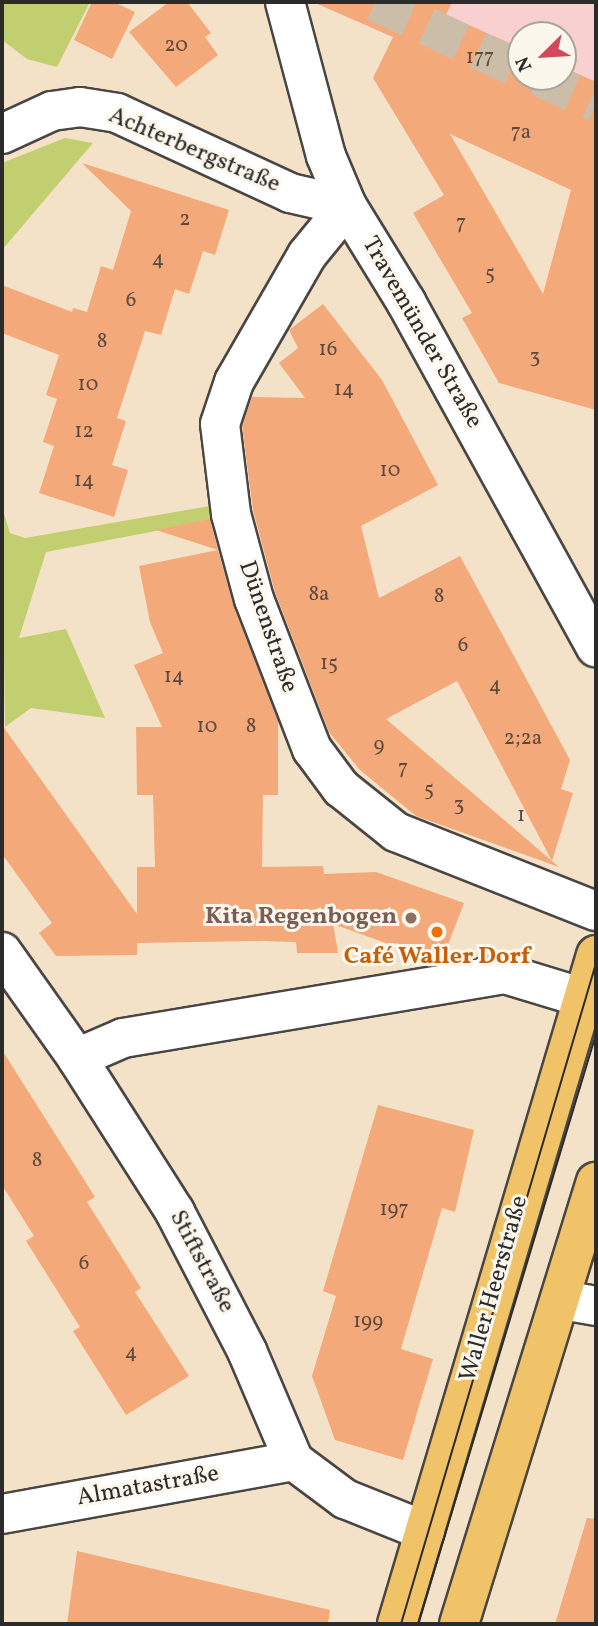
<!DOCTYPE html>
<html>
<head>
<meta charset="utf-8">
<style>
  body { margin:0 }
  #map { position:relative; width:598px; height:1626px; overflow:hidden; background:#f4e2c8; font-family:Vollkorn,serif }
  div>[style] { position:absolute }
  .built>* { inset:0; background:#f7d0cf }
  .green>* { inset:0; background:#c2cf71 }
  .building>* { inset:0; background:#f4a97a }
  .minor-tunnel>* { height:38px; margin-top:-19px; transform-origin:0; background:repeating-linear-gradient(90deg,#ccbda9 0 38px,transparent 0 57px) }
  .roads { filter:drop-shadow(2px 0 #494643) drop-shadow(-2px 0 #494643) drop-shadow(0 2px #494643) drop-shadow(0 -2px #494643) }
  .minor>* { height:38px; margin:-19px; padding:0 19px; transform-origin:19px; border-radius:19px; background:#fff }
  .major>* { height:38px; margin:-19px; padding:0 19px; transform-origin:19px; border-radius:19px; background:#f0c369 }
  .tram>* { height:2px; margin:-1px; padding:0 1px; transform-origin:1px; border-radius:1px; background:#2b2b2b }
  .dots>* { width:19px; height:19px; translate:-50% -50%; box-sizing:border-box; border:4px solid #fbf7ec; border-radius:50% }
  span { translate:-50% -50%; white-space:nowrap; text-align:center; line-height:1.15; -webkit-text-stroke:6px #fbf7ec; paint-order:stroke }
  .number-label { font-size:21px; color:#5d4a3f }
  .number-label span { -webkit-text-stroke-width:0 }
  .street-label { font-size:24px; color:#2b2b2b }
  .education-label { font-size:24px; color:#785e54; font-weight:700 }
  .right { translate:-100% -50%; text-align:right }
  .food-label { font-size:24px; color:#c56008; font-weight:700 }
  .frame { position:absolute; inset:0; border:4px solid #2b2b2b; pointer-events:none }
  .north { position:absolute; left:507px; top:21px; width:70px; height:70px; box-sizing:border-box; background:#fbf7ec; border:2px solid #a8a59f; border-radius:50%; rotate:246deg; font-size:19px; font-weight:700; line-height:28px; text-align:center; color:#2b2b2b }
  .north::after { content:''; display:block; margin:auto; width:24px; height:32px; background:#d1495b; clip-path:polygon(50% 0,100% 100%,50% 72%,0 100%) }
</style>
</head>
<body>
<div id="map">
  <div class="built">
    <div style="clip-path:polygon(evenodd,323px 2px,596px 2px,596px 129px,325px 7px,323px 2px,521px 35px,563px 35px,563px 77px,521px 77px,521px 35px)"></div>
  </div>
  <div class="green">
    <div style="clip-path:polygon(2px 2px,90px 2px,57px 67px,27px 59px,2px 40px)"></div>
    <div style="clip-path:polygon(65px 138px,93px 143px,2px 250px,2px 163px)"></div>
    <div style="clip-path:polygon(227px 503px,229px 517px,46px 552px,19px 638px,66px 629px,105px 718px,31px 708px,5px 727px,2px 507px,10px 533px,25px 538px)"></div>
  </div>
  <div class="building">
    <div style="clip-path:polygon(92px 2px,114px 2px,135px 12px,112px 59px,74px 40px)"></div>
    <div style="clip-path:polygon(169px 2px,187px 2px,211px 33px,205px 37px,218px 55px,176px 87px,129px 32px)"></div>
    <div style="clip-path:polygon(evenodd,313px 2px,452px 2px,446px 15px,521px 48px,521px 77px,563px 77px,563px 67px,596px 82px,596px 410px,499px 383px,462px 318px,472px 313px,413px 213px,444px 195px,373px 78px,393px 37px,313px 2px,450px 134px,571px 190px,543px 294px,450px 134px)"></div>
    <div style="clip-path:polygon(82px 163px,229px 210px,215px 255px,203px 251px,189px 294px,175px 289px,161px 335px,145px 331px,117px 418px,126px 421px,112px 465px,128px 470px,114px 517px,39px 493px,54px 446px,43px 442px,57px 399px,46px 395px,59px 355px,2px 333px,2px 285px,72px 312px,73px 308px,87px 312px,101px 266px,113px 270px,131px 211px)"></div>
    <div style="clip-path:polygon(evenodd,323px 304px,382px 380px,438px 485px,361px 526px,379px 598px,460px 556px,570px 760px,561px 789px,573px 793px,552px 861px,559px 867px,416px 816px,360px 770px,329px 732px,275px 592px,253px 510px,242px 426px,252px 397px,305px 398px,279px 363px,298px 348px,289px 330px,323px 304px,457px 681px,552px 861px,386px 719px,457px 681px)"></div>
    <div style="clip-path:polygon(210px 519px,218px 550px,156px 530px)"></div>
    <div style="clip-path:polygon(218px 550px,234px 607px,278px 721px,278px 795px,263px 795px,262px 867px,323px 866px,324px 874px,376px 872px,464px 903px,441px 963px,333px 924px,338px 953px,297px 953px,296px 942px,262px 941px,137px 943px,137px 955px,56px 956px,39px 933px,52px 923px,2px 854px,2px 725px,137px 914px,137px 867px,155px 867px,153px 795px,137px 795px,136px 727px,162px 727px,134px 665px,163px 653px,150px 622px,139px 566px)"></div>
    <div style="clip-path:polygon(2px 1050px,95px 1197px,87px 1202px,141px 1288px,135px 1292px,189px 1376px,126px 1415px,73px 1331px,80px 1327px,26px 1241px,34px 1236px,2px 1185px)"></div>
    <div style="clip-path:polygon(378px 1105px,474px 1130px,455px 1212px,442px 1208px,401px 1349px,433px 1359px,403px 1460px,335px 1440px,312px 1376px,336px 1296px,323px 1291px)"></div>
    <div style="clip-path:polygon(587px 1518px,596px 1519px,596px 1624px,555px 1624px)"></div>
    <div style="clip-path:polygon(77px 1551px,330px 1610px,328px 1624px,67px 1624px)"></div>
  </div>
  <div class="minor-tunnel">
    <div style="left:375px;top:2px;width:161px;rotate:25deg"></div>
    <div style="left:538px;top:77px;width:64px;rotate:24.1deg"></div>
  </div>
  <div class="roads">
    <div class="minor">
      <div style="left:285px;top:2px;width:159px;rotate:75.1deg"></div>
      <div style="left:326px;top:156px;width:54px;rotate:67.2deg"></div>
      <div style="left:347px;top:206px;width:113px;rotate:58.4deg"></div>
      <div style="left:406px;top:302px;width:394px;rotate:61.2deg"></div>
      <div style="left:2px;top:134px;width:55px;rotate:-24.7deg"></div>
      <div style="left:52px;top:111px;width:28px;rotate:-8deg"></div>
      <div style="left:80px;top:107px;width:37px;rotate:9deg"></div>
      <div style="left:117px;top:113px;width:191px;rotate:24.8deg"></div>
      <div style="left:290px;top:193px;width:58px;rotate:12.8deg"></div>
      <div style="left:347px;top:206px;width:63px;rotate:129.2deg"></div>
      <div style="left:307px;top:255px;width:146px;rotate:119.9deg"></div>
      <div style="left:234px;top:382px;width:44px;rotate:108.4deg"></div>
      <div style="left:220px;top:424px;width:91px;rotate:83deg"></div>
      <div style="left:231px;top:514px;width:88px;rotate:74.9deg"></div>
      <div style="left:254px;top:599px;width:161px;rotate:68.9deg"></div>
      <div style="left:312px;top:749px;width:49px;rotate:53.4deg"></div>
      <div style="left:341px;top:788px;width:70px;rotate:38.7deg"></div>
      <div style="left:396px;top:832px;width:215px;rotate:21.6deg"></div>
      <div style="left:2px;top:952px;width:130px;rotate:54.7deg"></div>
      <div style="left:77px;top:1058px;width:183px;rotate:57.5deg"></div>
      <div style="left:175px;top:1212px;width:157px;rotate:62.6deg"></div>
      <div style="left:247px;top:1351px;width:120px;rotate:66.9deg"></div>
      <div style="left:294px;top:1461px;width:64px;rotate:36.7deg"></div>
      <div style="left:345px;top:1499px;width:86px;rotate:21.8deg"></div>
      <div style="left:77px;top:1058px;width:50px;rotate:-23.5deg"></div>
      <div style="left:123px;top:1038px;width:387px;rotate:-9.5deg"></div>
      <div style="left:505px;top:974px;width:83px;rotate:16.9deg"></div>
      <div style="left:562px;top:1300px;width:35px;rotate:10deg"></div>
      <div style="left:2px;top:1514px;width:297px;rotate:-10.3deg"></div>
    </div>
    <div class="major">
      <div style="left:397px;top:1624px;width:698px;rotate:-73.43deg"></div>
      <div style="left:459px;top:1624px;width:463px;rotate:-72.8deg"></div>
    </div>
  </div>
  <div class="tram">
    <div style="left:401px;top:1624px;width:689px;rotate:-73.56deg"></div>
    <div style="left:418px;top:1624px;width:616px;rotate:-73.21deg"></div>
  </div>
  <div class="dots">
    <div style="left:411px;top:918px;background:#8d6e63"></div>
    <div style="left:437px;top:932px;background:#e8710a"></div>
  </div>
  <div class="number-label">
    <span style="left:176px;top:46px">20</span>
    <span style="left:480px;top:58px">177</span>
    <span style="left:521px;top:133px">7a</span>
    <span style="left:185px;top:220px">2</span>
    <span style="left:461px;top:224px">7</span>
    <span style="left:158px;top:260px">4</span>
    <span style="left:490px;top:274px">5</span>
    <span style="left:131px;top:301px">6</span>
    <span style="left:102px;top:342px">8</span>
    <span style="left:328px;top:350px">16</span>
    <span style="left:535px;top:357px">3</span>
    <span style="left:88px;top:385px">10</span>
    <span style="left:344px;top:390px">14</span>
    <span style="left:84px;top:432px">12</span>
    <span style="left:390px;top:471px">10</span>
    <span style="left:84px;top:481px">14</span>
    <span style="left:319px;top:595px">8a</span>
    <span style="left:439px;top:597px">8</span>
    <span style="left:463px;top:646px">6</span>
    <span style="left:329px;top:664px">15</span>
    <span style="left:174px;top:677px">14</span>
    <span style="left:495px;top:686px">4</span>
    <span style="left:207px;top:727px">10</span>
    <span style="left:251px;top:727px">8</span>
    <span style="left:523px;top:739px">2;2a</span>
    <span style="left:379px;top:746px">9</span>
    <span style="left:403px;top:769px">7</span>
    <span style="left:429px;top:790px">5</span>
    <span style="left:459px;top:805px">3</span>
    <span style="left:521px;top:816px">1</span>
    <span style="left:37px;top:1161px">8</span>
    <span style="left:394px;top:1210px">197</span>
    <span style="left:84px;top:1264px">6</span>
    <span style="left:368px;top:1322px">199</span>
    <span style="left:131px;top:1353px">4</span>
  </div>
  <div class="street-label">
    <span style="left:194px;top:151px;rotate:23deg">Achterbergstraße</span>
    <span style="left:421px;top:333px;rotate:60deg">Travemünder Straße</span>
    <span style="left:267px;top:627px;rotate:71deg">Dünenstraße</span>
    <span style="left:201px;top:1262px;rotate:62deg">Stiftstraße</span>
    <span style="left:495px;top:1289px;rotate:-74deg">Waller Heerstraße</span>
    <span style="left:148px;top:1487px;rotate:-10deg">Almatastraße</span>
  </div>
  <div class="education-label">
    <span class="right" style="left:397px;top:918px">Kita Regenbogen</span>
  </div>
  <div class="food-label">
    <span style="left:437px;top:958px">Café Waller Dorf</span>
  </div>
  <div class="frame"></div>
  <div class="north">N</div>
</div>
</body>
</html>
